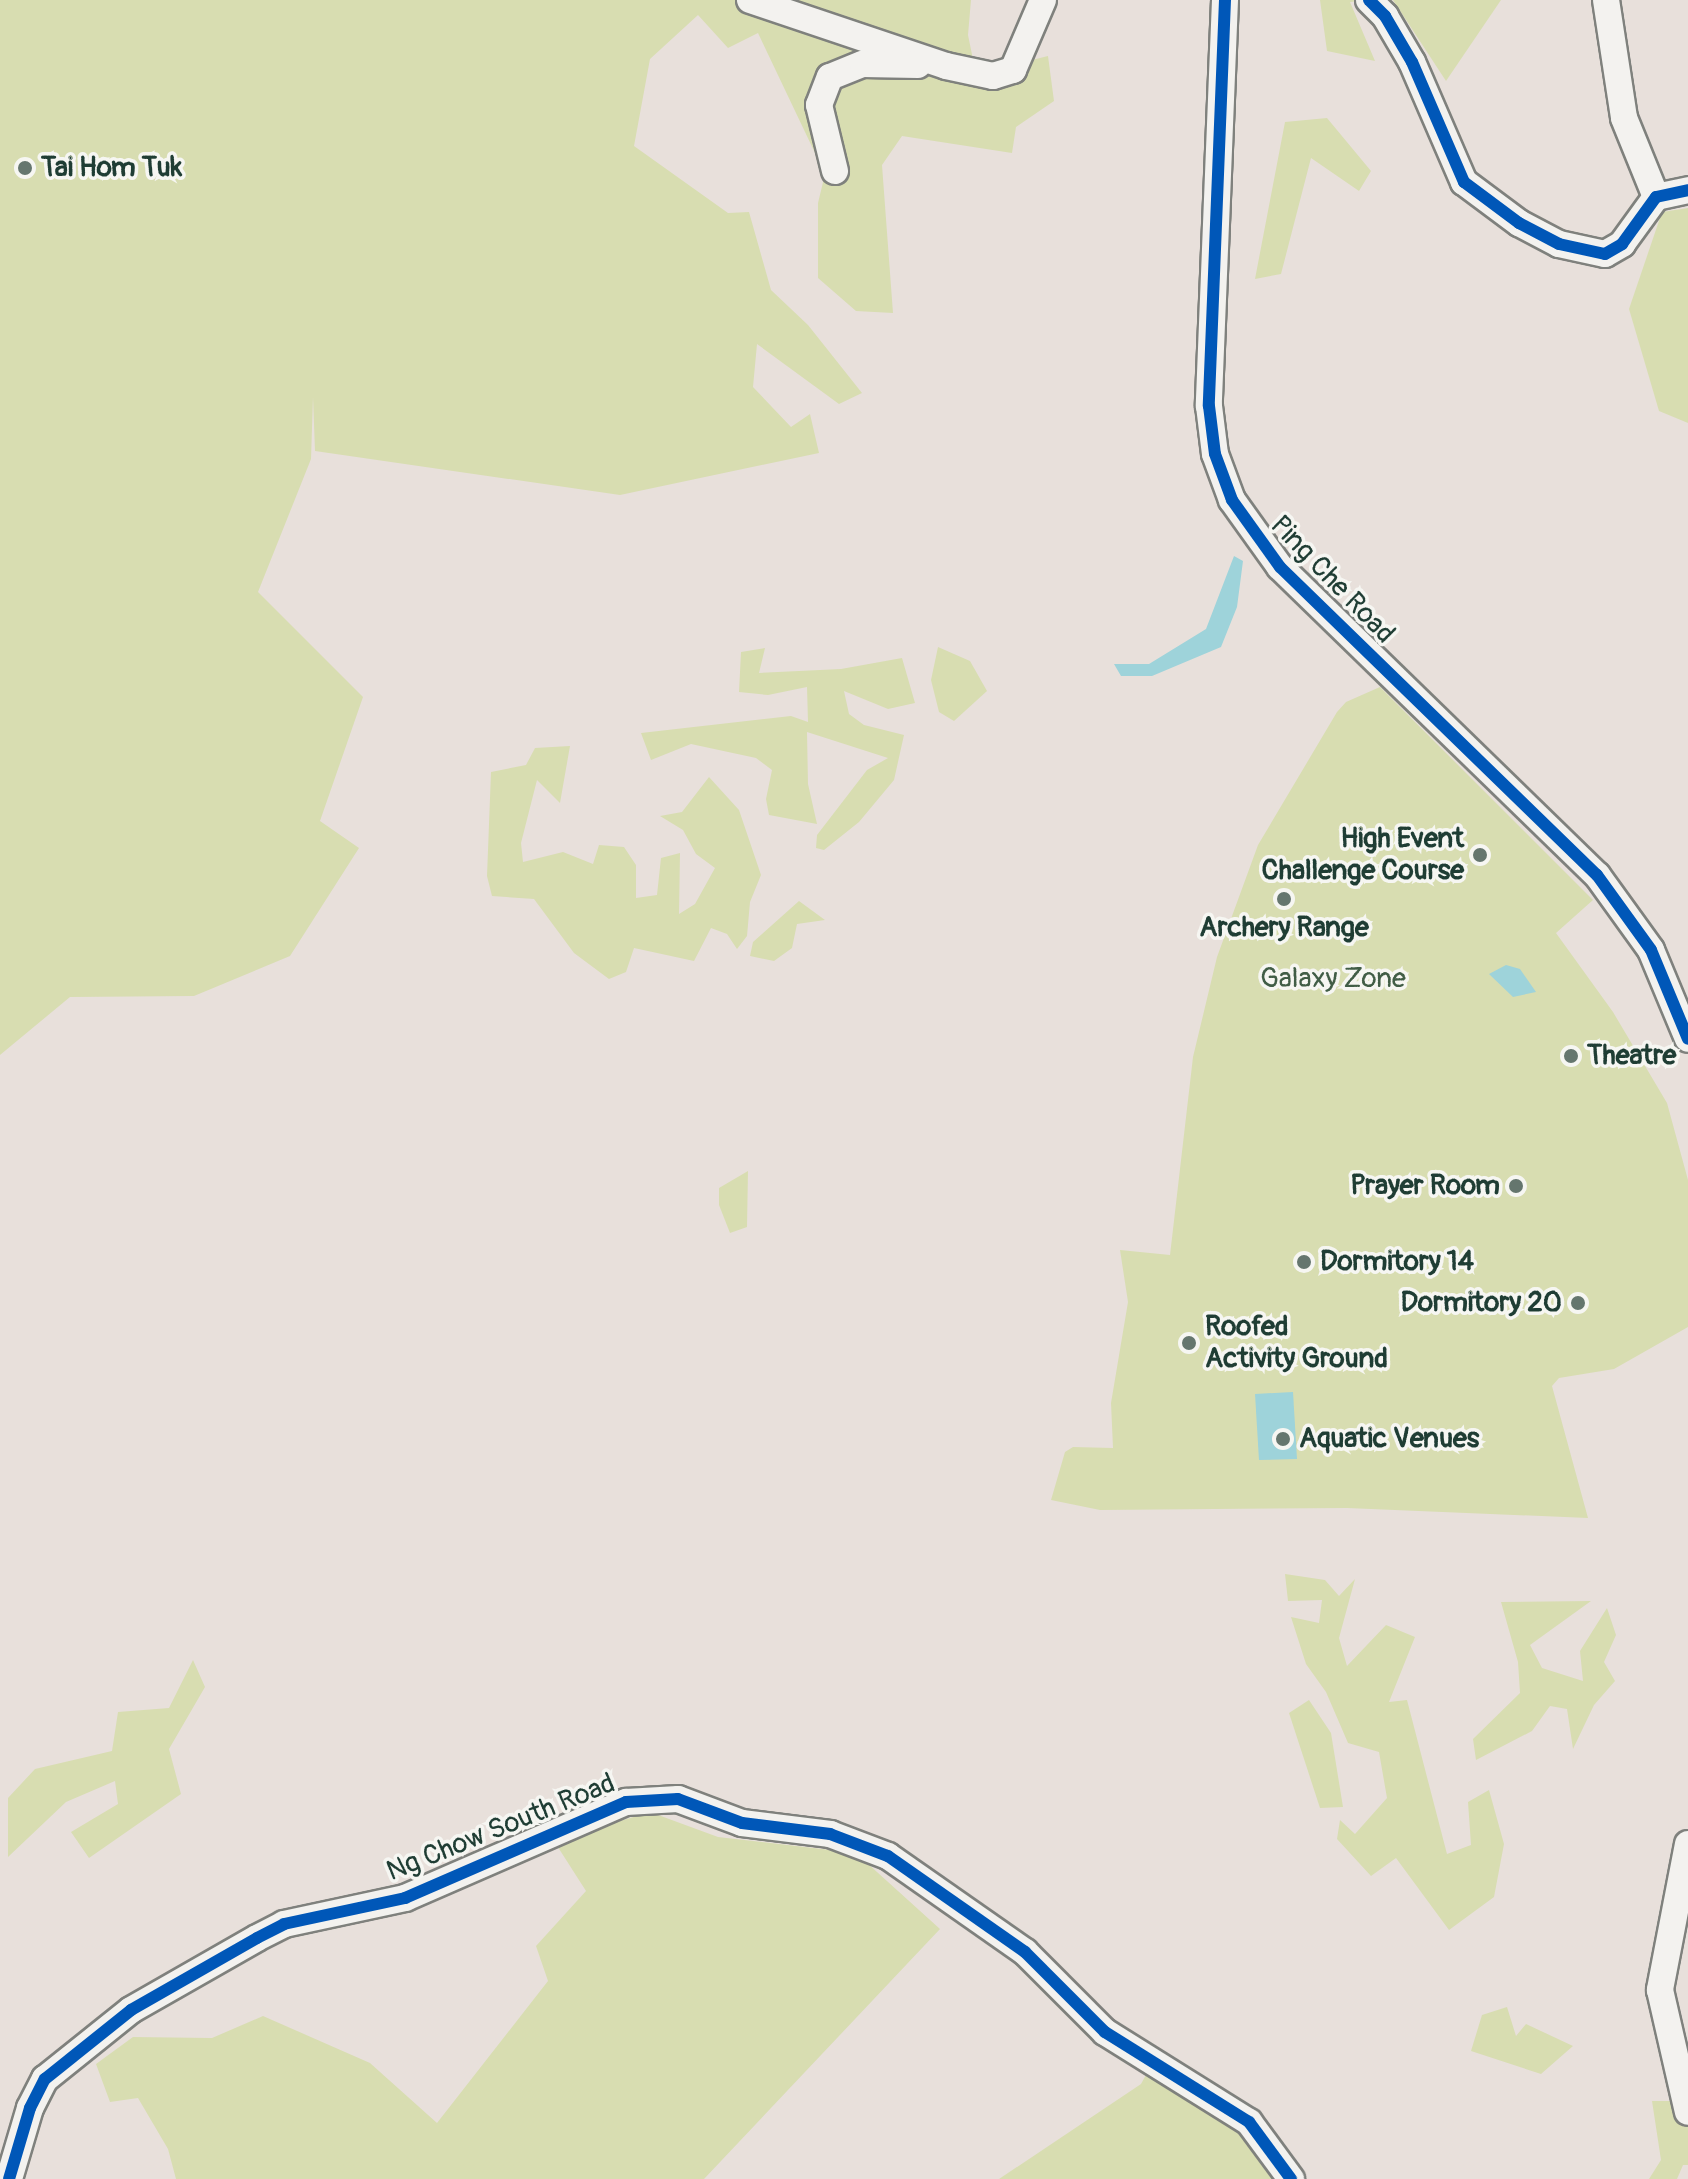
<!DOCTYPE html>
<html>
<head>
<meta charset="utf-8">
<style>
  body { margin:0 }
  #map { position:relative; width:1688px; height:2179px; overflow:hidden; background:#e8e0db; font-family:Pangolin,sans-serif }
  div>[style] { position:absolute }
  .green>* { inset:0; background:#d8ddb1 }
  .water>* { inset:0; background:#9ed3da }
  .roads { filter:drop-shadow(2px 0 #7f817d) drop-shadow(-2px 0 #7f817d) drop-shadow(0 2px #7f817d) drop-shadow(0 -2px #7f817d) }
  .minor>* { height:26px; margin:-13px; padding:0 13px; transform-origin:13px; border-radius:13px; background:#f3f2ef }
  .cycleway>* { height:12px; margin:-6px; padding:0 6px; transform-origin:6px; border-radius:6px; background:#0057b8 }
  .dots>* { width:22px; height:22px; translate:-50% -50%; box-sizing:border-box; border:4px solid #f6f6f2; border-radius:50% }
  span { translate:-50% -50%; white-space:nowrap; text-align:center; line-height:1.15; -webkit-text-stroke:7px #f6f6f2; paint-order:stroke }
  .poi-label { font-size:28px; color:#1f3d34; font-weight:700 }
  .left { translate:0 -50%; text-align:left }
  .right { translate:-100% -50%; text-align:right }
  .street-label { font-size:28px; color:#1f3d34 }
  .park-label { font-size:28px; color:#415d46 }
</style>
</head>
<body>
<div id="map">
  <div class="green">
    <div style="clip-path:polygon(0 0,971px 0,968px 35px,976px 74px,1048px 56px,1054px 101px,1016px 127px,1012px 153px,902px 136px,882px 165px,893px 313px,856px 311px,818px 278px,818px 203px,825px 174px,758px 33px,728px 48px,698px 15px,650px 59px,634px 146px,728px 213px,749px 212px,771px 290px,808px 325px,862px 393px,839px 404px,757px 344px,753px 387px,791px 427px,810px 414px,819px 453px,620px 495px,315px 451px,313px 397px,311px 459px,258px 592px,363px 697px,320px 821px,359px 848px,290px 956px,194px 996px,70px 997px,0 1055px)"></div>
    <div style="clip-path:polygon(1320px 0,1371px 0,1350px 2px,1375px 61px,1327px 51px)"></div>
    <div style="clip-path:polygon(1393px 0,1501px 0,1446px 81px)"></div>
    <div style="clip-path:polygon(1327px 118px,1371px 171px,1359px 191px,1311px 158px,1281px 274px,1255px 279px,1285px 122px)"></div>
    <div style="clip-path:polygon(1688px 208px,1688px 423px,1659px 411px,1629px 309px,1662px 212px)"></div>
    <div style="clip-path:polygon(938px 647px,970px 661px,987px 691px,954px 721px,939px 712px,931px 680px)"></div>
    <div style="clip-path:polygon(765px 648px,759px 673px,841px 669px,902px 658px,915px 703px,888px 709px,844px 691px,849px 714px,864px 725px,904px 735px,894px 780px,859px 822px,824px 850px,816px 848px,817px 835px,867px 770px,888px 758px,807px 732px,808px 784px,817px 824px,769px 815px,766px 799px,772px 770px,756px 758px,691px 744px,651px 760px,641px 733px,791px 716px,808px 722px,807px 687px,768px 695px,739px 692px,741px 652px)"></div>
    <div style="clip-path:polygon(1380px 687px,1593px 900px,1556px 933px,1613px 1012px,1667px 1103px,1688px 1180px,1688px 1327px,1614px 1369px,1559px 1378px,1552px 1386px,1588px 1518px,1347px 1508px,1100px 1510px,1051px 1500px,1065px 1452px,1073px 1447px,1113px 1448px,1111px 1403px,1128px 1302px,1120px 1250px,1170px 1255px,1193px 1057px,1217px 957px,1258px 845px,1337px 712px,1346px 702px)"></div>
    <div style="clip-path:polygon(570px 746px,560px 803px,537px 780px,521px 843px,523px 862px,563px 852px,593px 864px,599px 845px,624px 847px,636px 865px,636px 898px,657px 895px,661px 858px,680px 853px,679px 914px,695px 904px,715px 868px,696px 854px,683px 830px,660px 816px,682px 812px,709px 777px,739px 810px,761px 875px,750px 902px,747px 936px,737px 949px,727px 934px,711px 928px,694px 961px,634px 948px,626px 972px,609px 979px,574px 953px,534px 899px,492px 896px,487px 876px,491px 772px,526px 765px,535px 748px)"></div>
    <div style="clip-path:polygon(799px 901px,825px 920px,797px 924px,792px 948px,774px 961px,750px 956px,753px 942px)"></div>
    <div style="clip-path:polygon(748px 1171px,747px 1227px,730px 1233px,719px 1205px,719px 1188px)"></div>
    <div style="clip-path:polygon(1285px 1574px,1325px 1580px,1339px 1596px,1355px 1579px,1339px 1638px,1347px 1666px,1386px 1625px,1415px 1637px,1389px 1702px,1407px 1700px,1447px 1854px,1471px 1845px,1468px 1802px,1489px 1790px,1504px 1844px,1494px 1897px,1449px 1930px,1396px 1858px,1371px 1876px,1337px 1839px,1340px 1820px,1355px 1834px,1387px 1798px,1379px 1752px,1348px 1743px,1326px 1692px,1306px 1664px,1291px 1617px,1319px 1623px,1322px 1600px,1288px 1601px)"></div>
    <div style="clip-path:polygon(1591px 1601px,1530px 1645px,1542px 1668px,1583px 1681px,1580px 1651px,1607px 1608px,1616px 1635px,1604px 1662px,1615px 1681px,1594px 1705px,1573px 1749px,1567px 1709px,1550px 1706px,1532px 1731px,1476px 1760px,1473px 1739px,1520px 1693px,1518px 1662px,1501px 1602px)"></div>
    <div style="clip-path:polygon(193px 1660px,205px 1687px,169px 1749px,181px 1794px,89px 1858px,71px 1832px,118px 1804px,115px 1781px,66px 1802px,8px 1857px,8px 1798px,35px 1769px,112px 1751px,118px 1712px,169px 1708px)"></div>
    <div style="clip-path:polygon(1309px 1700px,1331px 1733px,1343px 1807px,1320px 1808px,1289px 1713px)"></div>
    <div style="clip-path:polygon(650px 1812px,718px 1837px,856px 1853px,940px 1929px,704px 2179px,176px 2179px,168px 2149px,138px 2098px,110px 2102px,96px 2064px,133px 2037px,212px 2038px,263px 2016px,370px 2063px,437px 2123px,548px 1981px,536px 1946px,586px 1891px,554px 1841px)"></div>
    <div style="clip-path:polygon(1507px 2007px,1516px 2036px,1526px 2024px,1573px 2046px,1541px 2074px,1471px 2051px,1482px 2015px)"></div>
    <div style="clip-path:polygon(1153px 2062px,1300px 2179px,999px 2179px,1141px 2084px)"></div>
    <div style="clip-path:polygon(1652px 2101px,1688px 2101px,1688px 2165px,1683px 2165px,1677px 2179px,1649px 2179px,1661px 2160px)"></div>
  </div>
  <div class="water">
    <div style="clip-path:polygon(1234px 556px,1243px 561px,1237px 607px,1221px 647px,1152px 676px,1121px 676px,1114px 664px,1149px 664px,1206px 629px)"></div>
    <div style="clip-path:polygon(1506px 965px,1520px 969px,1536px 992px,1513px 997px,1489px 974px)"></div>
    <div style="clip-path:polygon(1293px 1392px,1297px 1459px,1259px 1460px,1255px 1394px)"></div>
  </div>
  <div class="roads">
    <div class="minor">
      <div style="left:750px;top:0;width:207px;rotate:18.6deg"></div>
      <div style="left:946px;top:66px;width:48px;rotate:12deg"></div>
      <div style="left:993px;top:76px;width:21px;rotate:-17deg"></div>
      <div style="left:1013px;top:70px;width:76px;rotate:-66.8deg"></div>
      <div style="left:1225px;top:0;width:406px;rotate:92.3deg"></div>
      <div style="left:1209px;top:406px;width:48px;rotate:82.9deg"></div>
      <div style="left:1215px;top:454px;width:49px;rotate:69.7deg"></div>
      <div style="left:1232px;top:500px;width:82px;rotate:54.4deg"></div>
      <div style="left:1280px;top:567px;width:442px;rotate:44.2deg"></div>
      <div style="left:1597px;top:875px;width:92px;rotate:54.2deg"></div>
      <div style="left:1651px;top:950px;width:96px;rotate:67.4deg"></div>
      <div style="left:1369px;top:0;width:23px;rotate:45deg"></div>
      <div style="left:1385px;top:16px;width:53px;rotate:59.6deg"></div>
      <div style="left:1412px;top:62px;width:131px;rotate:66.6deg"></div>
      <div style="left:1464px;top:182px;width:69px;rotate:36.7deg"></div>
      <div style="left:1519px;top:223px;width:45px;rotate:27.7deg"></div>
      <div style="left:1559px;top:244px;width:47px;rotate:12.3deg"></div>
      <div style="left:1605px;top:254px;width:20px;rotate:-30deg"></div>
      <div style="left:1622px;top:244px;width:58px;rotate:-54.1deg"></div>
      <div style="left:1656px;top:197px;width:33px;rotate:-12deg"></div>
      <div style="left:1606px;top:0;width:119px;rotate:81.3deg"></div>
      <div style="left:1624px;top:118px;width:85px;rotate:67.9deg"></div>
      <div style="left:835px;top:171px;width:68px;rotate:-103.6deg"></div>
      <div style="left:819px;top:105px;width:30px;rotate:-69deg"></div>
      <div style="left:830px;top:77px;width:35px;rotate:-22deg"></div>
      <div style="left:863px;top:64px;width:55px;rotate:1deg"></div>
      <div style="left:1688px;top:1844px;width:149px;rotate:100.9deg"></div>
      <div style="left:1660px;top:1990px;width:125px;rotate:77.1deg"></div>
      <div style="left:9px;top:2179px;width:74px;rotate:-73.5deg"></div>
      <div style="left:30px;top:2108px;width:33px;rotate:-63deg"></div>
      <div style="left:45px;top:2079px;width:110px;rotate:-38.7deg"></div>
      <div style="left:131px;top:2010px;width:145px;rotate:-29.7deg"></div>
      <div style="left:257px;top:1938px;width:30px;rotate:-27deg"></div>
      <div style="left:284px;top:1924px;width:124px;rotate:-12.1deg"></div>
      <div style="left:405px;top:1898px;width:241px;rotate:-23.5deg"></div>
      <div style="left:626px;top:1802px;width:52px;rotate:-3.3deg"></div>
      <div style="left:678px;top:1799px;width:68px;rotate:20.6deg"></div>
      <div style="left:742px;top:1823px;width:89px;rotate:7.1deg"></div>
      <div style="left:830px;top:1834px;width:62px;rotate:20.8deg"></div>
      <div style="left:888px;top:1856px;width:167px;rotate:35deg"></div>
      <div style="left:1025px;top:1952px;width:113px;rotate:45deg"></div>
      <div style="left:1105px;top:2032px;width:170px;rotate:32deg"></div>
      <div style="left:1249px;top:2122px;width:71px;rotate:53.6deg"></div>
    </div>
  </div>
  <div class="cycleway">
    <div style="left:1225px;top:0;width:406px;rotate:92.3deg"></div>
    <div style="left:1209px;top:406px;width:48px;rotate:82.9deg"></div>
    <div style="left:1215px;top:454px;width:49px;rotate:69.7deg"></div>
    <div style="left:1232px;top:500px;width:82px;rotate:54.4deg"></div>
    <div style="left:1280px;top:567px;width:442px;rotate:44.2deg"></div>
    <div style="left:1597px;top:875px;width:92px;rotate:54.2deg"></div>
    <div style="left:1651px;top:950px;width:96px;rotate:67.4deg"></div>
    <div style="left:1369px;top:0;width:23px;rotate:45deg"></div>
    <div style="left:1385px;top:16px;width:53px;rotate:59.6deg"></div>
    <div style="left:1412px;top:62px;width:131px;rotate:66.6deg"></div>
    <div style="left:1464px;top:182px;width:69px;rotate:36.7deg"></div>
    <div style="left:1519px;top:223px;width:45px;rotate:27.7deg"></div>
    <div style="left:1559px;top:244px;width:47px;rotate:12.3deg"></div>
    <div style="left:1605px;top:254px;width:20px;rotate:-30deg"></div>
    <div style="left:1622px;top:244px;width:58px;rotate:-54.1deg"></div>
    <div style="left:1656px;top:197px;width:33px;rotate:-12deg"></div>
    <div style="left:9px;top:2179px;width:74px;rotate:-73.5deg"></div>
    <div style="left:30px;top:2108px;width:33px;rotate:-63deg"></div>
    <div style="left:45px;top:2079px;width:110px;rotate:-38.7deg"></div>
    <div style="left:131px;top:2010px;width:145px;rotate:-29.7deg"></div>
    <div style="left:257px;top:1938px;width:30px;rotate:-27deg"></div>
    <div style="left:284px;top:1924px;width:124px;rotate:-12.1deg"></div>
    <div style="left:405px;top:1898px;width:241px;rotate:-23.5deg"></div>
    <div style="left:626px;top:1802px;width:52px;rotate:-3.3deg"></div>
    <div style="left:678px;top:1799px;width:68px;rotate:20.6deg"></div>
    <div style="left:742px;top:1823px;width:89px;rotate:7.1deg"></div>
    <div style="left:830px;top:1834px;width:62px;rotate:20.8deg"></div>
    <div style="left:888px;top:1856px;width:167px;rotate:35deg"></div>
    <div style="left:1025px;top:1952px;width:113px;rotate:45deg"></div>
    <div style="left:1105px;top:2032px;width:170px;rotate:32deg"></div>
    <div style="left:1249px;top:2122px;width:71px;rotate:53.6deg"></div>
  </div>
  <div class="dots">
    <div style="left:25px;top:168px;background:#65766e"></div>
    <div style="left:1480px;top:855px;background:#65766e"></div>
    <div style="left:1284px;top:899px;background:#65766e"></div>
    <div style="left:1571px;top:1056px;background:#65766e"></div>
    <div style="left:1516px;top:1186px;background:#65766e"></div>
    <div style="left:1304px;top:1262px;background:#65766e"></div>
    <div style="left:1578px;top:1303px;background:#65766e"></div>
    <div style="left:1189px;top:1343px;background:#65766e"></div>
    <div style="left:1283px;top:1439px;background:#65766e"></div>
  </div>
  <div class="poi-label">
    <span class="left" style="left:41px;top:168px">Tai Hom Tuk</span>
    <span class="right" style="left:1464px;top:855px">High Event<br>Challenge Course</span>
    <span style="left:1284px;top:928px">Archery Range</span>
    <span class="left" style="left:1587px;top:1056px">Theatre</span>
    <span class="right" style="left:1500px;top:1186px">Prayer Room</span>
    <span class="left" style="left:1320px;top:1262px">Dormitory 14</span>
    <span class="right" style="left:1562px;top:1303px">Dormitory 20</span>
    <span class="left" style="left:1205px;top:1343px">Roofed<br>Activity Ground</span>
    <span class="left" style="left:1299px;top:1439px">Aquatic Venues</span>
  </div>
  <div class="street-label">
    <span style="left:1332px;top:580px;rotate:46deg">Ping Che Road</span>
    <span style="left:501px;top:1828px;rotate:-22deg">Ng Chow South Road</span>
  </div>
  <div class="park-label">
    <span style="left:1333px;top:979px">Galaxy Zone</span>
  </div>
</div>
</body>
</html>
